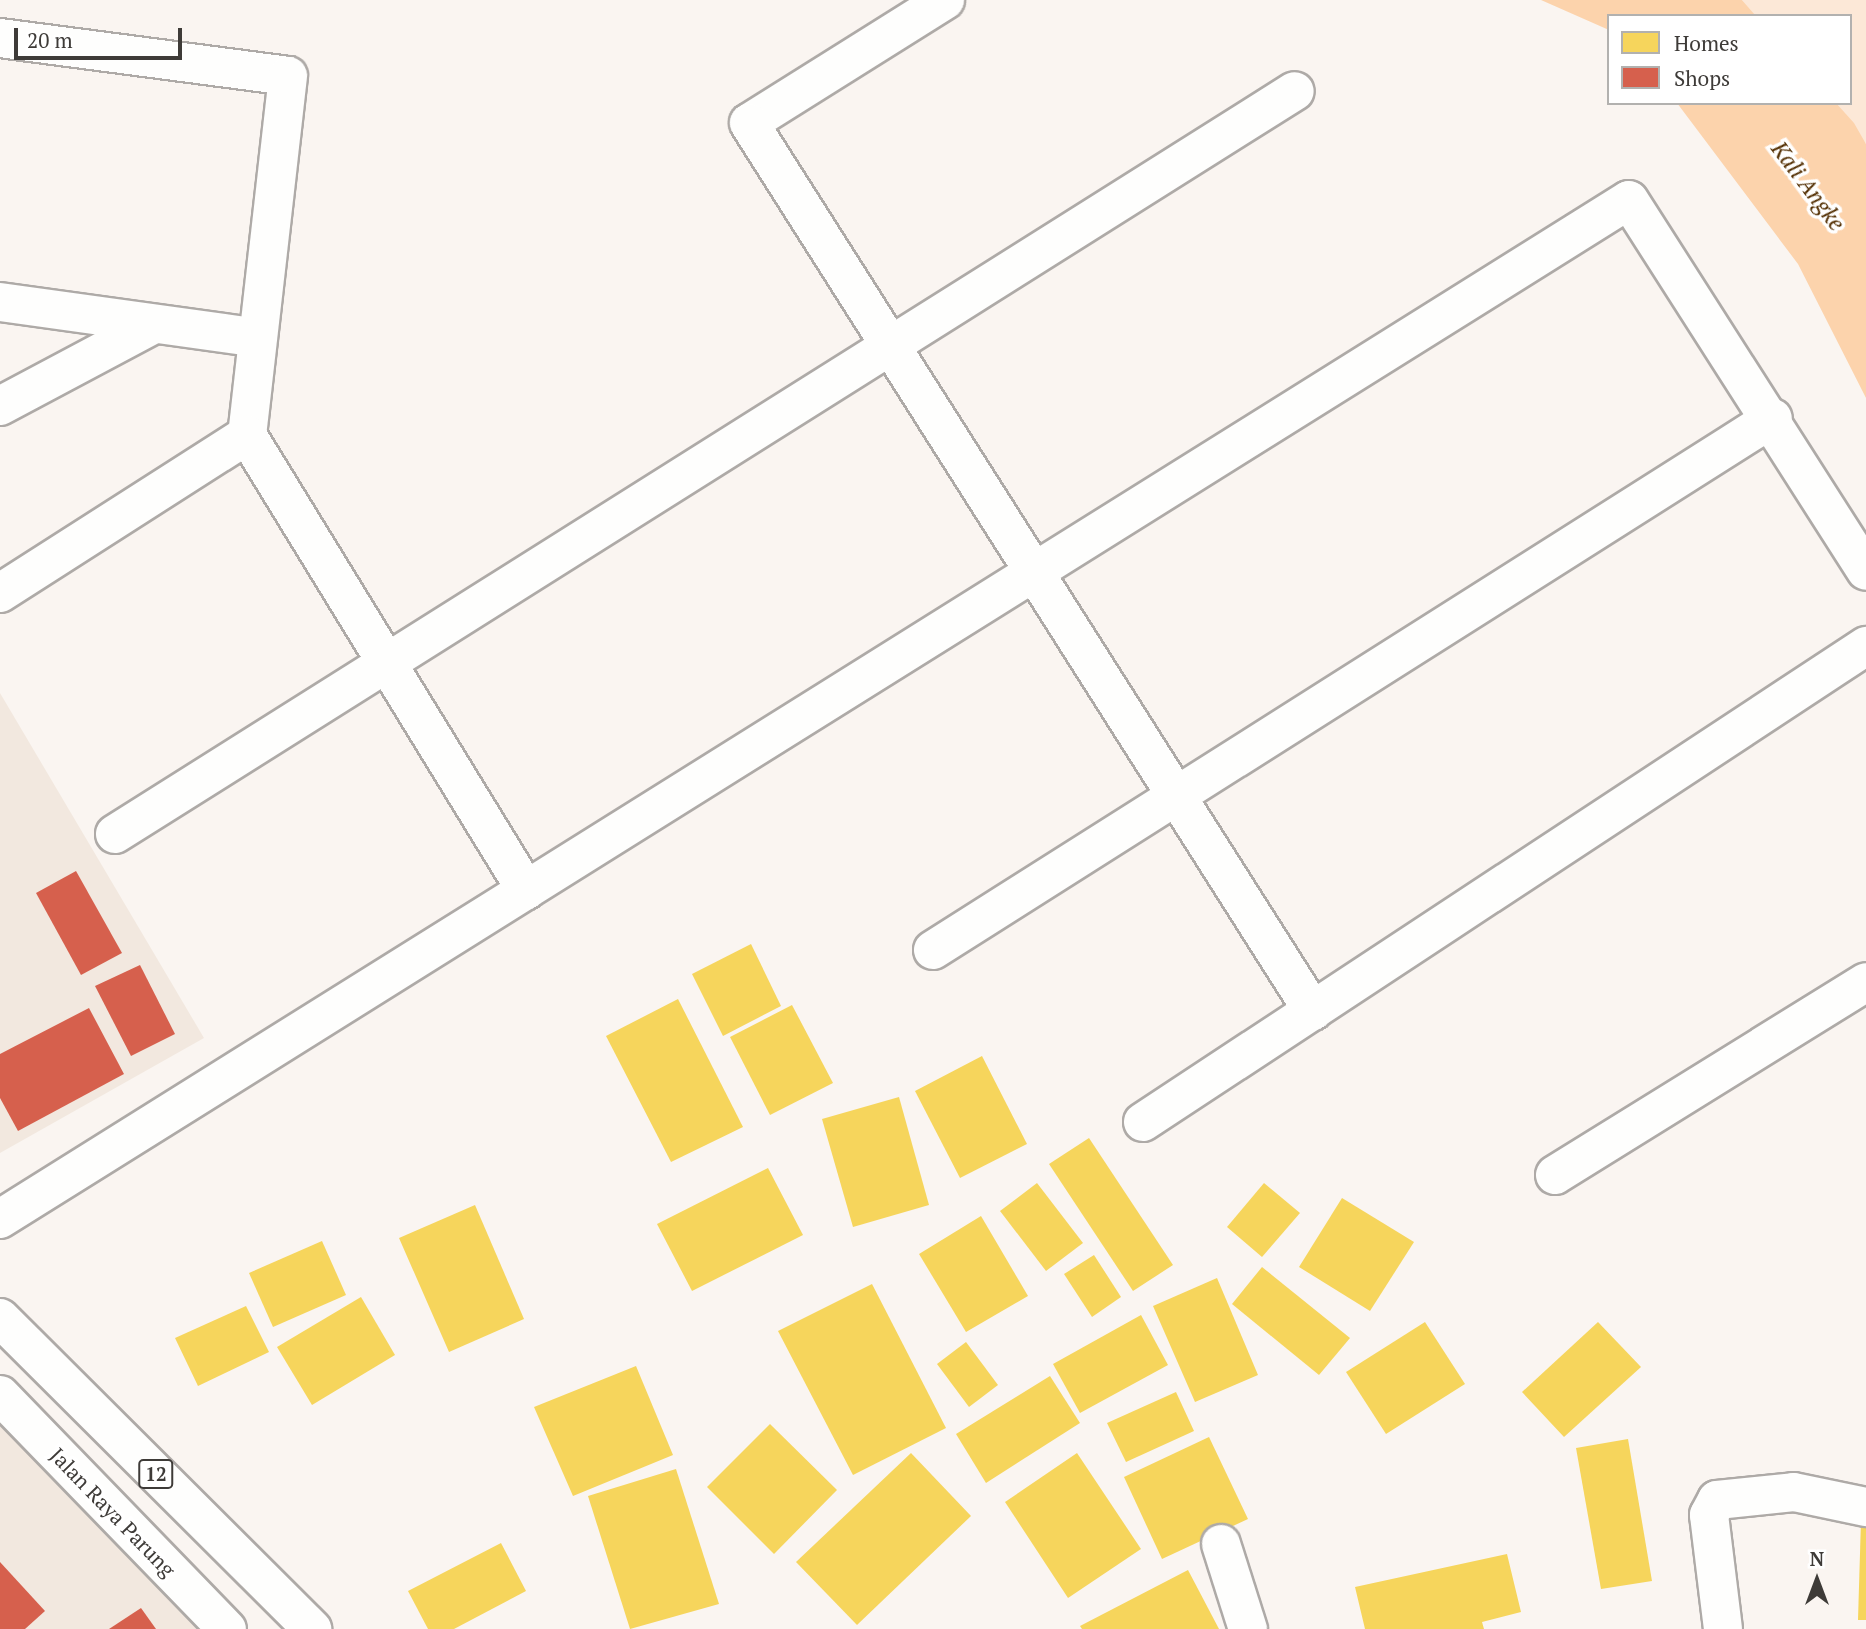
<!DOCTYPE html>
<html>
<head>
<meta charset="utf-8">
<style>
  body { margin:0 }
  #map { position:relative; width:1866px; height:1629px; overflow:hidden; background:#faf5f1; font-family:"PT Serif",serif }
  div>[style] { position:absolute }
  .built>* { inset:0; background:#f2e8df }
  .green>* { inset:0; background:#fce8d7 }
  .water>* { inset:0; background:#fcd3ac }
  .homes>* { inset:0; background:#f6d55c }
  .shops>* { inset:0; background:#d6604d }
  .roads { filter:drop-shadow(2px 0 #aeaaa7) drop-shadow(-2px 0 #aeaaa7) drop-shadow(0 2px #aeaaa7) drop-shadow(0 -2px #aeaaa7) }
  .street>* { height:38px; margin:-19px; padding:0 19px; transform-origin:19px; border-radius:19px; background:#fefefd }
  .highway>* { height:38px; margin:-19px; padding:0 19px; transform-origin:19px; border-radius:19px; background:#fefefd }
  span { translate:-50% -50%; white-space:nowrap; text-align:center; line-height:1.15; -webkit-text-stroke:7px #fff; paint-order:stroke }
  .shield-label span { padding:2px 5px; background:#fff; border:2px solid; border-radius:5px; -webkit-text-stroke-width:0 }
  .shield-label { font-size:19px; color:#3e3b38; font-weight:700 }
  .street-label { font-size:21px; color:#3e3b38 }
  .water-label { font-size:23px; color:#543004; font-style:italic }
  .legend { position:absolute; left:1607px; top:14px; width:245px; height:91px; box-sizing:border-box; background:#fff; border:2px solid #b2b1af; margin:0; padding:9px 12px; list-style:none; font-size:21px; color:#3e3b38 }
  .legend li { display:flex; align-items:center; gap:14px; height:35px }
  .legend b { width:35px; border:2px solid #b2b1af }
  .north { position:absolute; left:1782px; top:1545px; width:70px; height:70px; -webkit-text-stroke:5px #fff; paint-order:stroke; rotate:0deg; font-size:19px; font-weight:700; line-height:28px; text-align:center; color:#3e3b38 }
  .north::after { content:''; display:block; margin:auto; width:24px; height:32px; background:#3e3b38; clip-path:polygon(50% 0,100% 100%,50% 72%,0 100%) }
  .scale { position:absolute; left:14px; top:28px; width:168px; height:32px; box-sizing:border-box; border:4px solid #3e3b38; border-top:0; padding-left:9px; font-size:21px; line-height:24px; white-space:nowrap; color:#3e3b38; -webkit-text-stroke:5px #fff; paint-order:stroke }
</style>
</head>
<body>
<div id="map">
  <div class="built">
    <div style="clip-path:polygon(0 693px,204px 1038px,0 1153px)"></div>
    <div style="clip-path:polygon(0 1403px,221px 1629px,0 1629px)"></div>
  </div>
  <div class="green">
    <div style="clip-path:polygon(1742px 0,1866px 0,1866px 144px,1836px 103px,1850px 103px,1850px 16px,1756px 16px)"></div>
  </div>
  <div class="water">
    <div style="clip-path:polygon(1541px 0,1742px 0,1756px 16px,1609px 16px,1609px 30px)"></div>
    <div style="clip-path:polygon(1677px 103px,1836px 103px,1854px 123px,1866px 144px,1866px 398px,1798px 264px)"></div>
  </div>
  <div class="homes">
    <div style="clip-path:polygon(751px 944px,781px 1006px,723px 1036px,692px 974px)"></div>
    <div style="clip-path:polygon(678px 999px,743px 1127px,671px 1162px,606px 1036px)"></div>
    <div style="clip-path:polygon(792px 1005px,833px 1083px,770px 1115px,730px 1037px)"></div>
    <div style="clip-path:polygon(982px 1056px,1027px 1144px,960px 1178px,915px 1091px)"></div>
    <div style="clip-path:polygon(899px 1097px,929px 1205px,853px 1227px,822px 1119px)"></div>
    <div style="clip-path:polygon(1089px 1138px,1173px 1265px,1133px 1291px,1049px 1164px)"></div>
    <div style="clip-path:polygon(768px 1168px,803px 1235px,692px 1291px,657px 1224px)"></div>
    <div style="clip-path:polygon(1037px 1183px,1083px 1243px,1046px 1271px,1000px 1211px)"></div>
    <div style="clip-path:polygon(1264px 1183px,1300px 1213px,1262px 1257px,1227px 1227px)"></div>
    <div style="clip-path:polygon(1342px 1198px,1414px 1242px,1370px 1311px,1299px 1267px)"></div>
    <div style="clip-path:polygon(475px 1205px,524px 1319px,449px 1352px,399px 1238px)"></div>
    <div style="clip-path:polygon(981px 1216px,1028px 1296px,966px 1332px,919px 1254px)"></div>
    <div style="clip-path:polygon(322px 1241px,346px 1295px,273px 1327px,249px 1273px)"></div>
    <div style="clip-path:polygon(1094px 1255px,1121px 1297px,1092px 1317px,1064px 1274px)"></div>
    <div style="clip-path:polygon(1262px 1267px,1350px 1338px,1319px 1375px,1232px 1304px)"></div>
    <div style="clip-path:polygon(1217px 1278px,1258px 1375px,1195px 1402px,1153px 1306px)"></div>
    <div style="clip-path:polygon(872px 1284px,946px 1428px,853px 1475px,778px 1331px)"></div>
    <div style="clip-path:polygon(361px 1297px,395px 1355px,312px 1405px,277px 1347px)"></div>
    <div style="clip-path:polygon(246px 1306px,269px 1352px,198px 1386px,175px 1338px)"></div>
    <div style="clip-path:polygon(1141px 1315px,1168px 1365px,1080px 1413px,1053px 1364px)"></div>
    <div style="clip-path:polygon(1425px 1322px,1465px 1384px,1386px 1434px,1346px 1372px)"></div>
    <div style="clip-path:polygon(1598px 1322px,1641px 1367px,1564px 1437px,1522px 1392px)"></div>
    <div style="clip-path:polygon(966px 1342px,998px 1385px,969px 1407px,937px 1364px)"></div>
    <div style="clip-path:polygon(636px 1366px,673px 1455px,573px 1496px,534px 1407px)"></div>
    <div style="clip-path:polygon(1050px 1376px,1080px 1423px,986px 1483px,956px 1434px)"></div>
    <div style="clip-path:polygon(1176px 1392px,1194px 1431px,1126px 1462px,1107px 1423px)"></div>
    <div style="clip-path:polygon(770px 1424px,837px 1490px,774px 1554px,707px 1487px)"></div>
    <div style="clip-path:polygon(1209px 1437px,1248px 1519px,1162px 1559px,1124px 1477px)"></div>
    <div style="clip-path:polygon(1628px 1439px,1652px 1581px,1601px 1589px,1576px 1448px)"></div>
    <div style="clip-path:polygon(911px 1453px,971px 1516px,857px 1625px,796px 1562px)"></div>
    <div style="clip-path:polygon(1077px 1453px,1141px 1549px,1068px 1598px,1005px 1502px)"></div>
    <div style="clip-path:polygon(676px 1469px,719px 1604px,630px 1629px,588px 1496px)"></div>
    <div style="clip-path:polygon(1861px 1520px,1866px 1520px,1866px 1620px,1858px 1620px)"></div>
    <div style="clip-path:polygon(501px 1543px,526px 1591px,454px 1629px,428px 1629px,408px 1591px)"></div>
    <div style="clip-path:polygon(1507px 1554px,1521px 1612px,1482px 1622px,1484px 1629px,1365px 1629px,1355px 1587px)"></div>
    <div style="clip-path:polygon(1188px 1570px,1219px 1629px,1082px 1629px,1080px 1626px)"></div>
  </div>
  <div class="shops">
    <div style="clip-path:polygon(76px 871px,122px 953px,81px 975px,36px 893px)"></div>
    <div style="clip-path:polygon(140px 965px,175px 1034px,131px 1056px,95px 986px)"></div>
    <div style="clip-path:polygon(89px 1008px,124px 1074px,18px 1131px,0 1098px,0 1054px)"></div>
    <div style="clip-path:polygon(0 1562px,45px 1611px,25px 1629px,0 1629px)"></div>
    <div style="clip-path:polygon(141px 1608px,156px 1629px,109px 1629px)"></div>
  </div>
  <div class="roads">
    <div class="street">
      <div style="left:945px;top:0;width:231px;rotate:147.9deg"></div>
      <div style="left:749px;top:123px;width:1052px;rotate:57.58deg"></div>
      <div style="left:0;top:38px;width:290px;rotate:7.5deg"></div>
      <div style="left:288px;top:76px;width:361px;rotate:96.5deg"></div>
      <div style="left:247px;top:435px;width:534px;rotate:58.48deg"></div>
      <div style="left:0;top:302px;width:260px;rotate:7.9deg"></div>
      <div style="left:0;top:406px;width:174px;rotate:-28deg"></div>
      <div style="left:0;top:593px;width:293px;rotate:-32.6deg"></div>
      <div style="left:115px;top:834px;width:1394px;rotate:-32.2deg"></div>
      <div style="left:933px;top:950px;width:994px;rotate:-32.35deg"></div>
      <div style="left:1143px;top:1122px;width:866px;rotate:-33.36deg"></div>
      <div style="left:1555px;top:1175px;width:366px;rotate:-31.8deg"></div>
      <div style="left:0;top:1219px;width:1921px;rotate:-32.03deg"></div>
      <div style="left:1629px;top:200px;width:440px;rotate:57.4deg"></div>
      <div style="left:1221px;top:1544px;width:89px;rotate:72.4deg"></div>
      <div style="left:1723px;top:1629px;width:115px;rotate:-97deg"></div>
      <div style="left:1709px;top:1515px;width:17px;rotate:-62deg"></div>
      <div style="left:1717px;top:1500px;width:77px;rotate:-5.9deg"></div>
      <div style="left:1794px;top:1492px;width:74px;rotate:11.8deg"></div>
    </div>
    <div class="highway">
      <div style="left:0;top:1318px;width:441px;rotate:44.9deg"></div>
      <div style="left:0;top:1395px;width:326px;rotate:45.9deg"></div>
    </div>
  </div>
  <div class="shield-label">
    <span style="left:156px;top:1474px">12</span>
  </div>
  <div class="street-label">
    <span style="left:113px;top:1512px;rotate:46deg">Jalan Raya Parung</span>
  </div>
  <div class="water-label">
    <span style="left:1808px;top:186px;rotate:53deg">Kali Angke</span>
  </div>
  <ul class="legend">
  <li><b style="height:19px;background:#f6d55c"></b>Homes</li>
  <li><b style="height:19px;background:#d6604d"></b>Shops</li>
  </ul>
  <div class="north">N</div>
  <div class="scale">20 m</div>
</div>
</body>
</html>
